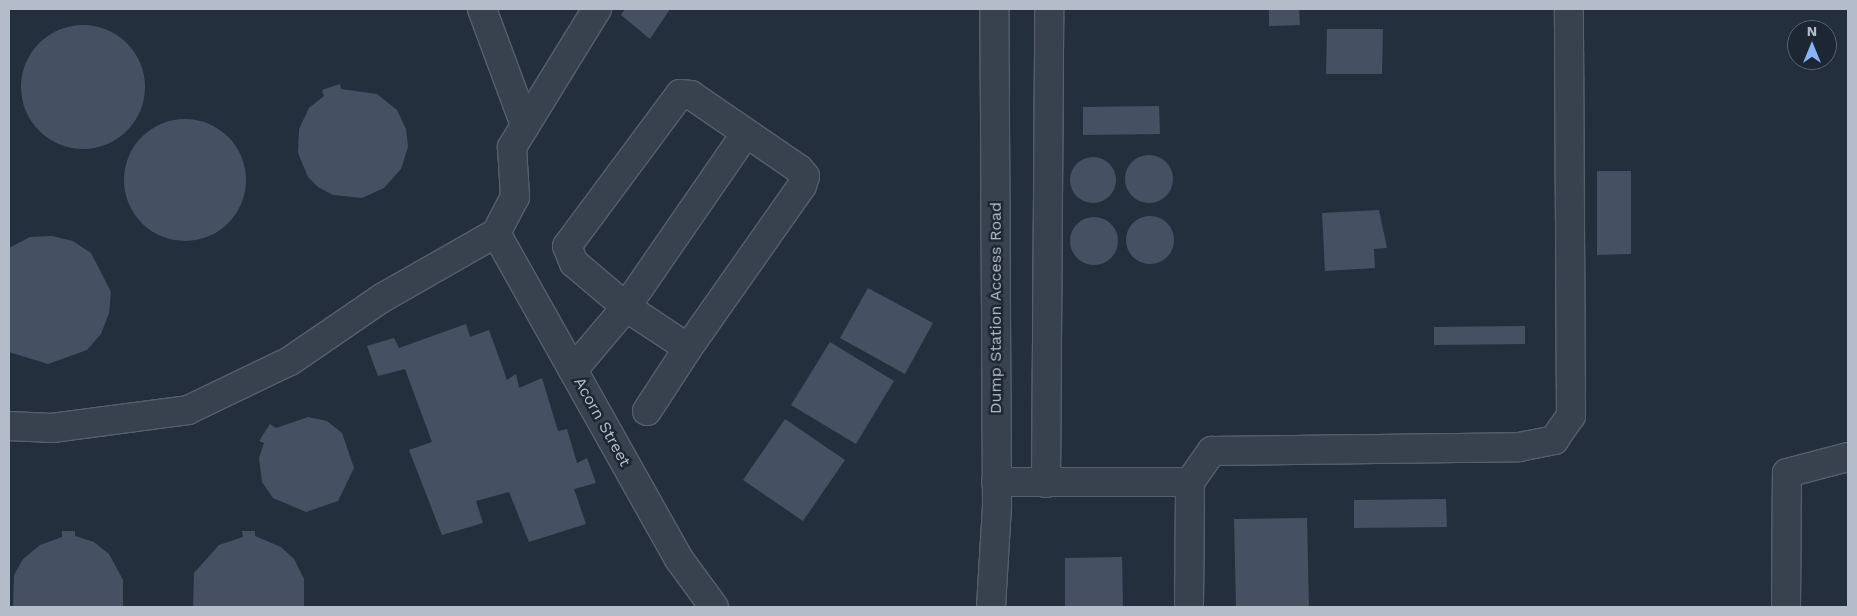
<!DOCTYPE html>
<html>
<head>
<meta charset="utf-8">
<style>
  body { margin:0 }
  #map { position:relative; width:1857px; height:616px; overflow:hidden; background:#242f3e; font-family:"Work Sans",sans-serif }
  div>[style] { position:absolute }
  .building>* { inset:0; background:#455162 }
  .round { border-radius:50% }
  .roads { filter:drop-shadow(1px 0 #565f6c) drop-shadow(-1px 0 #565f6c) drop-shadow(0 1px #565f6c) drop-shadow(0 -1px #565f6c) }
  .minor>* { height:28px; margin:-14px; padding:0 14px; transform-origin:14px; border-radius:14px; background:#38414e }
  span { translate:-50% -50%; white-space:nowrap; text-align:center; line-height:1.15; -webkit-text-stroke:5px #1d2633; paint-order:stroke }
  .street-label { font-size:16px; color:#b4bcc9 }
  .frame { position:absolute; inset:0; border:10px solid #b4bcc9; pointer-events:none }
  .north { position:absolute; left:1787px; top:20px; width:50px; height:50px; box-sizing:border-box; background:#1d2633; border:1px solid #59626f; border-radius:50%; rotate:0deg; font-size:14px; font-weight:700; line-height:20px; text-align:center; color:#b4bcc9 }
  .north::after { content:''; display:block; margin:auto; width:18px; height:22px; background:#8ab4f8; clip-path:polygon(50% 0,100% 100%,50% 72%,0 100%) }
</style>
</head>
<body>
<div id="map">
  <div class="building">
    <div style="clip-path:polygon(625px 9px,670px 9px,650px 39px,621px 15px)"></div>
    <div style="clip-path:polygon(1269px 9px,1299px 9px,1300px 25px,1269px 26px)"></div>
    <div class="round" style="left:21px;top:25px;width:124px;height:124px"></div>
    <div style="clip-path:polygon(1327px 29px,1383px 29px,1382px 74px,1326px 74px)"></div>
    <div style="clip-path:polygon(340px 84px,341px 89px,377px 94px,397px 110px,406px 129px,408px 147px,401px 169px,384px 188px,362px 198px,333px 195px,318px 187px,308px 177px,298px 153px,299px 129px,309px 108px,324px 96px,322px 90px)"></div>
    <div style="clip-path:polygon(1159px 106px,1160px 134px,1083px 135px,1083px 107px)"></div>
    <div class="round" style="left:124px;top:119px;width:122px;height:122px"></div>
    <div class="round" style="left:1125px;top:155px;width:48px;height:48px"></div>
    <div class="round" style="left:1070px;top:157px;width:46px;height:46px"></div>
    <div style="clip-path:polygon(1597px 171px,1631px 171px,1631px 254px,1597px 255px)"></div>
    <div style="clip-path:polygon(1379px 210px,1387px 248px,1374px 249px,1375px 268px,1325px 271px,1322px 213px)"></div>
    <div class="round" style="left:1126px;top:216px;width:48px;height:48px"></div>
    <div class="round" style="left:1070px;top:217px;width:48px;height:48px"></div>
    <div style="clip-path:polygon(52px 236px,73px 241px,91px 253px,111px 292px,109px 313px,101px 334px,87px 350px,48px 364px,9px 352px,9px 248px,30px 237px)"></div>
    <div style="clip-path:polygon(868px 288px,933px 323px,905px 374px,840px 338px)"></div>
    <div style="clip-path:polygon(466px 324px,470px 337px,489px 330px,507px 380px,516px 374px,519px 388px,542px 378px,558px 431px,567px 429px,577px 463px,587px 458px,596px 483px,574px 489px,586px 524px,529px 542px,509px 492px,476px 501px,483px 523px,442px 535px,409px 450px,432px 442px,405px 369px,378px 376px,367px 346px,394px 338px,399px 348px)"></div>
    <div style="clip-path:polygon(1525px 326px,1525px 344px,1434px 345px,1434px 327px)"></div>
    <div style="clip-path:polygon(830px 342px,894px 381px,856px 444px,791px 405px)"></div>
    <div style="clip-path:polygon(308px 417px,327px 421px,342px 433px,354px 468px,338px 501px,306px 512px,273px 498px,262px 482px,259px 458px,264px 443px,259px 441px,270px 424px,276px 428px)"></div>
    <div style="clip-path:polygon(785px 419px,845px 460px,803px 521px,743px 480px)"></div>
    <div style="clip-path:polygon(1446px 499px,1447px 527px,1354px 528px,1354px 500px)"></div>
    <div style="clip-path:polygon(1307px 518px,1309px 607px,1236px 607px,1234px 519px)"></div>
    <div style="clip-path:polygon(62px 531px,75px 531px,75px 536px,94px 542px,109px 554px,123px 580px,123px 607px,13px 607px,14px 575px,23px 559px,40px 545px,62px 537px)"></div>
    <div style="clip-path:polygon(242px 531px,255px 531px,255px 536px,281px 547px,294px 559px,304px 579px,304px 607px,193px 607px,194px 573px,219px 545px,243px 537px)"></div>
    <div style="clip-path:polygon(1122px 557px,1123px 607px,1065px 607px,1065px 558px)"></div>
  </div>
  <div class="roads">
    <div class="minor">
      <div style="left:482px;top:9px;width:124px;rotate:69.7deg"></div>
      <div style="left:496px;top:233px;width:374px;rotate:60.7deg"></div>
      <div style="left:679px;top:559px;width:59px;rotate:53.9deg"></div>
      <div style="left:573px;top:370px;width:82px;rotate:-49.9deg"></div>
      <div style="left:626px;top:307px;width:74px;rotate:33.5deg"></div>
      <div style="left:688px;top:348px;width:198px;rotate:-54.9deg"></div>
      <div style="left:802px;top:186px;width:10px;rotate:-73deg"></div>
      <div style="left:805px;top:176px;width:9px;rotate:-131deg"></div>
      <div style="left:799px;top:169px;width:131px;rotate:-145.6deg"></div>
      <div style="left:691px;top:95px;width:11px;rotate:-175deg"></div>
      <div style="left:680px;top:94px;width:189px;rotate:126.6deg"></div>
      <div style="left:567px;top:246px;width:18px;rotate:68deg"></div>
      <div style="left:574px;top:263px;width:68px;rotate:40.2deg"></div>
      <div style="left:626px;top:307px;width:211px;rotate:-55.4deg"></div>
      <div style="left:647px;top:411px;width:75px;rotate:-56.9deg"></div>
      <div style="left:9px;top:426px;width:43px;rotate:2.7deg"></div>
      <div style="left:52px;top:428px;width:137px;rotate:-7.5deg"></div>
      <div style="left:188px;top:410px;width:113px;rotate:-25.7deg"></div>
      <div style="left:290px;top:361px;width:112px;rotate:-34.4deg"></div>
      <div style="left:382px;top:298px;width:131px;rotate:-29.7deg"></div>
      <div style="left:496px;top:233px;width:41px;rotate:-62.2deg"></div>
      <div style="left:515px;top:197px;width:50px;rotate:-93.4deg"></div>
      <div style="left:512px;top:147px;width:162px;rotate:-58.4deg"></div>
      <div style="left:996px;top:482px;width:194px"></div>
      <div style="left:1046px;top:483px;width:474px;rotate:-89.6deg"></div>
      <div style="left:991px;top:607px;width:102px;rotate:-86.6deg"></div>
      <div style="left:997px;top:505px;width:496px;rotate:-90.3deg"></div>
      <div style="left:1189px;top:607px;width:125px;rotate:-89.5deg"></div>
      <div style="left:1190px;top:482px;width:38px;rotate:-55deg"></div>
      <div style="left:1212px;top:451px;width:307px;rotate:-0.7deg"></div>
      <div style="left:1519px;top:447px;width:36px;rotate:-11deg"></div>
      <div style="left:1554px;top:440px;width:29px;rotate:-55deg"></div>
      <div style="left:1571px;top:416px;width:407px;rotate:-90.3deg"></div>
      <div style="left:1786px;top:607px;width:134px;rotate:-89.6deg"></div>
      <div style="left:1787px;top:473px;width:63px;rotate:-14.7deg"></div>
    </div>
  </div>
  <div class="street-label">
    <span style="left:996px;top:308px;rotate:-90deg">Dump Station Access Road</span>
    <span style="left:602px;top:422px;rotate:61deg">Acorn Street</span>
  </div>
  <div class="frame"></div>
  <div class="north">N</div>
</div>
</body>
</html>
